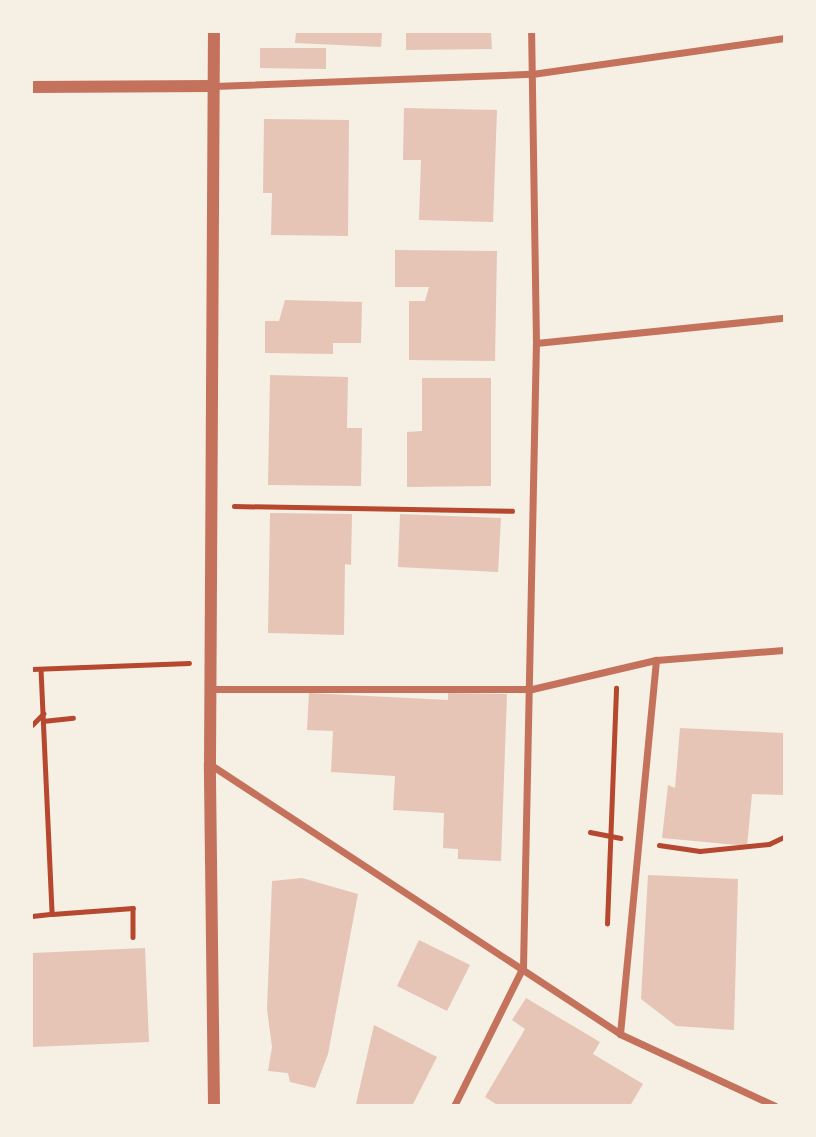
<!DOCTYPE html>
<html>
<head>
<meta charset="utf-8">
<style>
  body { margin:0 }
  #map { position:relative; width:816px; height:1137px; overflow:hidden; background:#f6efe4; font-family:Poppins,sans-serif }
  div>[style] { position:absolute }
  .building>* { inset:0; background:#e6c5b7 }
  .path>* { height:4.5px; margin:-2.25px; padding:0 2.25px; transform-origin:2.25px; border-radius:2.25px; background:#b5482f }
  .minor>* { height:7px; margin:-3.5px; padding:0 3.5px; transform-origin:3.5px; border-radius:3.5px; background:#c5725c }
  .tertiary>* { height:12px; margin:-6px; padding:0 6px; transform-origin:6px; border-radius:6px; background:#c5725c }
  span { translate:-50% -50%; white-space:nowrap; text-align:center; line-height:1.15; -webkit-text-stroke:5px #f6efe4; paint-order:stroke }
  .frame { position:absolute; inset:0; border:33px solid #f6efe4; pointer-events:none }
</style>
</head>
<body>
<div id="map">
  <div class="building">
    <div style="clip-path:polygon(296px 32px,382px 32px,381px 47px,295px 43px)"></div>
    <div style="clip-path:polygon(406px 32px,491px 32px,492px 49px,406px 50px)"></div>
    <div style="clip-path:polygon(260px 48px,326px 48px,326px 69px,260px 68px)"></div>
    <div style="clip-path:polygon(404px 108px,497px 110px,493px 222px,419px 220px,421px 160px,403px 160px)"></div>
    <div style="clip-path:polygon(264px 119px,349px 120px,348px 236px,271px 235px,272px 193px,263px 193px)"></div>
    <div style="clip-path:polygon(395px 250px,497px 251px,495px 361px,409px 360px,409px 301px,425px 301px,429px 287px,395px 287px)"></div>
    <div style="clip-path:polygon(285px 300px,362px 302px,361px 343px,333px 343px,333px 354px,265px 353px,265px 321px,279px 321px)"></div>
    <div style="clip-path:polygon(270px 375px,348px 377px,347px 428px,362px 428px,361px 486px,268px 485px)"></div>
    <div style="clip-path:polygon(422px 378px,491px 378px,491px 486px,407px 487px,407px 432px,422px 431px)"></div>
    <div style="clip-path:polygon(270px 513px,352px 514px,351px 565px,345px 564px,344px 635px,268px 633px)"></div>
    <div style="clip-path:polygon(400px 514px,501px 518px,498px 572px,398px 567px)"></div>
    <div style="clip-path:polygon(309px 693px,448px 700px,448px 693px,507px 694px,501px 861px,458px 859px,458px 849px,443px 848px,444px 813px,393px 810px,395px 776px,331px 772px,333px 731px,307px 730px)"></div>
    <div style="clip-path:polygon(680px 728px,784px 733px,784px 795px,752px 794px,747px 846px,662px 838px,668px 785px,675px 788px)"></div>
    <div style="clip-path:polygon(648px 875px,738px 879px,734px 1030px,676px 1026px,641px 999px)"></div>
    <div style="clip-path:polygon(302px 878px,358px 894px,328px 1054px,315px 1088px,290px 1082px,288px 1073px,268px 1071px,272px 1047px,267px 1009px,272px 881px)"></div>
    <div style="clip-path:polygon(419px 940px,470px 965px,447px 1011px,397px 986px)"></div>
    <div style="clip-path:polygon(145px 948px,149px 1042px,32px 1047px,32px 953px)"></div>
    <div style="clip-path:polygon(526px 998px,600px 1042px,593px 1054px,643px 1084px,630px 1106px,499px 1106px,485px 1097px,525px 1029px,512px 1020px)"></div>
    <div style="clip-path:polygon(374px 1025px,437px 1057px,412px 1106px,356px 1104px)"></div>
  </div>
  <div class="path">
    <div style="left:234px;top:506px;width:278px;rotate:1deg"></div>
    <div style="left:32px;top:669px;width:157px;rotate:-2.2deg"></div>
    <div style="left:41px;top:669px;width:245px;rotate:87.4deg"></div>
    <div style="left:52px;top:914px;width:81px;rotate:-4.2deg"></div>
    <div style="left:133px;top:908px;width:29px;rotate:90deg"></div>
    <div style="left:43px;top:721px;width:30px;rotate:-6deg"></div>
    <div style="left:32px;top:725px;width:16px;rotate:-45deg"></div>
    <div style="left:590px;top:832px;width:31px;rotate:11deg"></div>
    <div style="left:659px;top:845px;width:41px;rotate:8.3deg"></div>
    <div style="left:700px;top:851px;width:69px;rotate:-5.8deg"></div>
    <div style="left:769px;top:844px;width:17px;rotate:-25deg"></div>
    <div style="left:32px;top:916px;width:20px;rotate:-6deg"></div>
    <div style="left:607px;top:924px;width:236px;rotate:-87.8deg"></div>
  </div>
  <div class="minor">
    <div style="left:214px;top:86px;width:318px;rotate:-2.2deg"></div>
    <div style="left:532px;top:74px;width:255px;rotate:-8.1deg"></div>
    <div style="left:536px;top:343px;width:249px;rotate:-5.8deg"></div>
    <div style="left:210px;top:689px;width:322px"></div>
    <div style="left:532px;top:689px;width:127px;rotate:-13.2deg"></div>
    <div style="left:656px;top:660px;width:128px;rotate:-4.5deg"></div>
    <div style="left:211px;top:765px;width:490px;rotate:33.3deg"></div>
    <div style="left:620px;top:1034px;width:171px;rotate:24.9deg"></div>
    <div style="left:620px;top:1034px;width:376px;rotate:-84.5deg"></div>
    <div style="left:454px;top:1106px;width:155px;rotate:-63.6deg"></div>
    <div style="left:523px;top:967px;width:624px;rotate:-88.81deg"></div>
    <div style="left:536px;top:343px;width:311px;rotate:-90.9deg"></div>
  </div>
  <div class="tertiary">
    <div style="left:32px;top:87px;width:182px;rotate:-0.3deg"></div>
    <div style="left:214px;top:1106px;width:342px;rotate:-90.7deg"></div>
    <div style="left:210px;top:764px;width:732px;rotate:-89.69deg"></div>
  </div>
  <div class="frame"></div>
</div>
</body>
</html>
